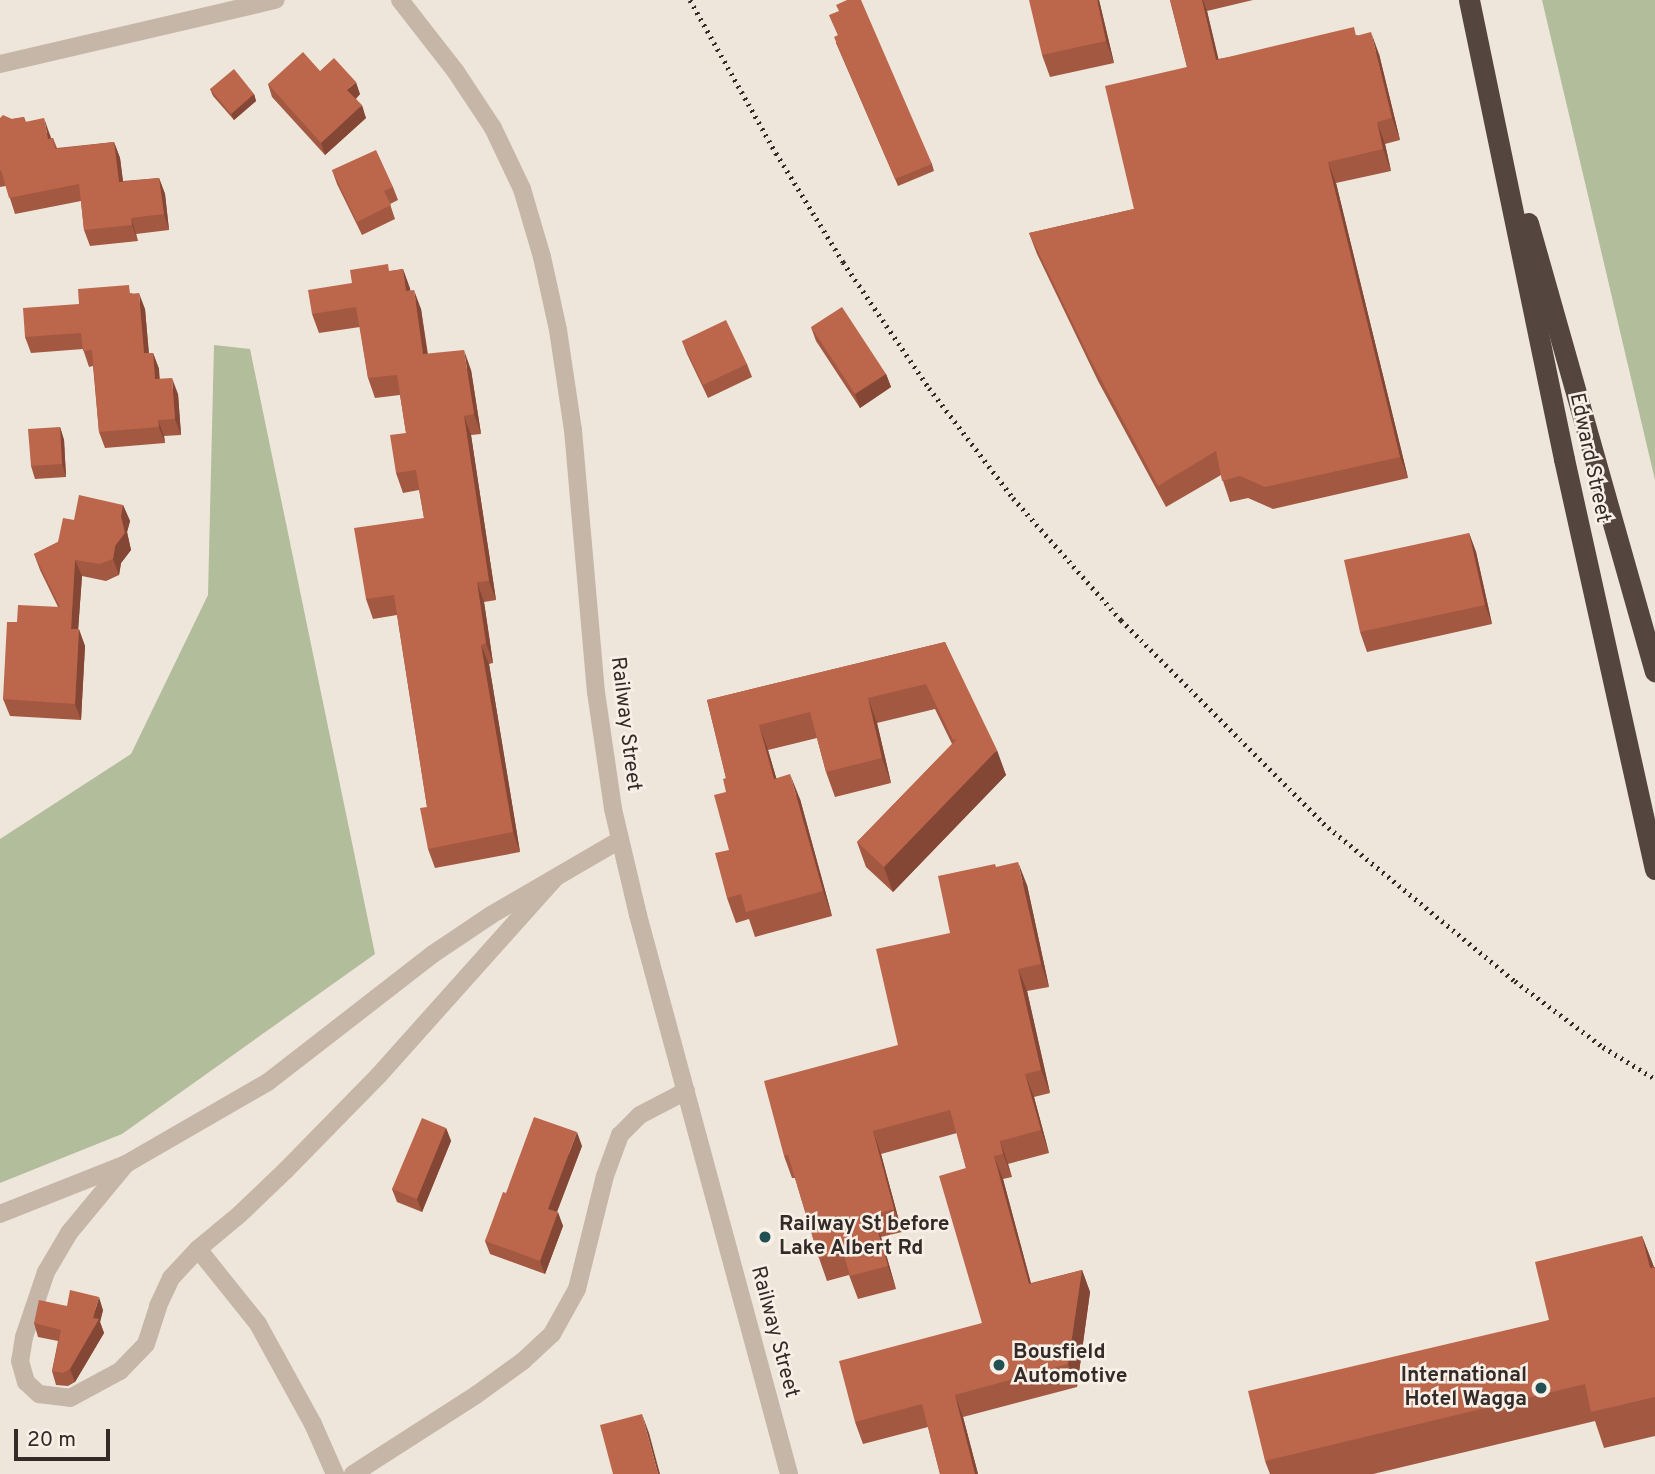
<!DOCTYPE html>
<html>
<head>
<meta charset="utf-8">
<style>
  body { margin:0 }
  #map { position:relative; width:1655px; height:1474px; overflow:hidden; background:#efe6db; font-family:Overpass,sans-serif }
  div>[style] { position:absolute }
  .green>* { inset:0; background:#b2bd9c }
  .minor>* { height:18px; margin:-9px; padding:0 9px; transform-origin:9px; border-radius:9px; background:#c6b6a8 }
  .highway>* { height:21px; margin:-10.5px; padding:0 10.5px; transform-origin:10.5px; border-radius:10.5px; background:#54463f }
  .rail>* { height:5px; margin-top:-2.5px; transform-origin:0; background:repeating-linear-gradient(90deg,#342b28 0 2px,transparent 0 7px) }
  .wall>* { inset:0; background:#a25841 }
  .shaded-wall>* { inset:0; background:#844735 }
  .building>* { inset:0; background:#bc664c }
  .dots>* { width:19px; height:19px; translate:-50% -50%; box-sizing:border-box; border:4px solid #f8f0e7; border-radius:50% }
  span { translate:-50% -50%; white-space:nowrap; text-align:center; line-height:1.15; -webkit-text-stroke:5px #f8f0e7; paint-order:stroke }
  .street-label { font-size:21px; color:#342b28 }
  .poi-label { font-size:21px; color:#342b28; font-weight:700 }
  .left { translate:0 -50%; text-align:left }
  .right { translate:-100% -50%; text-align:right }
  .scale { position:absolute; left:14px; top:1429px; width:96px; height:32px; box-sizing:border-box; border:4px solid #342b28; border-top:0; padding-left:9px; font-size:21px; line-height:24px; white-space:nowrap; color:#342b28; -webkit-text-stroke:5px #f8f0e7; paint-order:stroke }
</style>
</head>
<body>
<div id="map">
  <div class="green">
    <div style="clip-path:polygon(1542px 0,1655px 0,1655px 480px)"></div>
    <div style="clip-path:polygon(214px 345px,250px 349px,375px 954px,122px 1134px,0 1183px,0 839px,131px 754px,208px 595px)"></div>
  </div>
  <div class="minor">
    <div style="left:400px;top:0;width:91px;rotate:52.1deg"></div>
    <div style="left:456px;top:72px;width:67px;rotate:56.5deg"></div>
    <div style="left:493px;top:128px;width:68px;rotate:64.6deg"></div>
    <div style="left:522px;top:189px;width:71px;rotate:73.6deg"></div>
    <div style="left:542px;top:257px;width:75px;rotate:77.6deg"></div>
    <div style="left:558px;top:330px;width:101px;rotate:81.5deg"></div>
    <div style="left:573px;top:430px;width:263px;rotate:85deg"></div>
    <div style="left:596px;top:692px;width:118px;rotate:81.7deg"></div>
    <div style="left:613px;top:809px;width:109px;rotate:76.7deg"></div>
    <div style="left:638px;top:915px;width:579px;rotate:74.88deg"></div>
    <div style="left:0;top:64px;width:283px;rotate:-13.1deg"></div>
    <div style="left:126px;top:1164px;width:89px;rotate:129.6deg"></div>
    <div style="left:69px;top:1233px;width:45px;rotate:120.5deg"></div>
    <div style="left:46px;top:1272px;width:69px;rotate:108.7deg"></div>
    <div style="left:24px;top:1337px;width:24px;rotate:99deg"></div>
    <div style="left:20px;top:1361px;width:22px;rotate:74deg"></div>
    <div style="left:26px;top:1382px;width:18px;rotate:43deg"></div>
    <div style="left:39px;top:1394px;width:31px;rotate:7deg"></div>
    <div style="left:70px;top:1398px;width:57px;rotate:-28.4deg"></div>
    <div style="left:120px;top:1371px;width:37px;rotate:-46deg"></div>
    <div style="left:146px;top:1344px;width:40px;rotate:-72deg"></div>
    <div style="left:158px;top:1306px;width:31px;rotate:-65deg"></div>
    <div style="left:171px;top:1278px;width:40px;rotate:-47deg"></div>
    <div style="left:198px;top:1249px;width:55px;rotate:-39.8deg"></div>
    <div style="left:240px;top:1214px;width:64px;rotate:-43.7deg"></div>
    <div style="left:286px;top:1170px;width:133px;rotate:-45.6deg"></div>
    <div style="left:379px;top:1075px;width:264px;rotate:-48.2deg"></div>
    <div style="left:0;top:1214px;width:136px;rotate:-21.6deg"></div>
    <div style="left:126px;top:1164px;width:164px;rotate:-30deg"></div>
    <div style="left:268px;top:1082px;width:209px;rotate:-37.8deg"></div>
    <div style="left:433px;top:954px;width:70px;rotate:-33.9deg"></div>
    <div style="left:491px;top:915px;width:149px;rotate:-30.2deg"></div>
    <div style="left:198px;top:1249px;width:96px;rotate:51.3deg"></div>
    <div style="left:258px;top:1324px;width:114px;rotate:61.2deg"></div>
    <div style="left:313px;top:1424px;width:55px;rotate:66.3deg"></div>
    <div style="left:353px;top:1474px;width:146px;rotate:-32.7deg"></div>
    <div style="left:476px;top:1395px;width:58px;rotate:-35.9deg"></div>
    <div style="left:523px;top:1361px;width:40px;rotate:-43deg"></div>
    <div style="left:552px;top:1334px;width:51px;rotate:-60.9deg"></div>
    <div style="left:577px;top:1289px;width:116px;rotate:-76.1deg"></div>
    <div style="left:605px;top:1176px;width:44px;rotate:-69.9deg"></div>
    <div style="left:620px;top:1135px;width:28px;rotate:-45deg"></div>
    <div style="left:640px;top:1115px;width:52px;rotate:-27.6deg"></div>
  </div>
  <div class="highway">
    <div style="left:1469px;top:0;width:469px;rotate:78.3deg"></div>
    <div style="left:1564px;top:459px;width:420px;rotate:77.5deg"></div>
    <div style="left:1528px;top:223px;width:466px;rotate:74.2deg"></div>
  </div>
  <div class="rail">
    <div style="left:690px;top:0;width:176px;rotate:60.7deg"></div>
    <div style="left:776px;top:153px;width:128px;rotate:58.4deg"></div>
    <div style="left:843px;top:262px;width:153px;rotate:55.7deg"></div>
    <div style="left:929px;top:388px;width:138px;rotate:52.6deg"></div>
    <div style="left:1013px;top:498px;width:163px;rotate:48.5deg"></div>
    <div style="left:1121px;top:620px;width:286px;rotate:45.1deg"></div>
    <div style="left:1323px;top:823px;width:249px;rotate:39.5deg"></div>
    <div style="left:1515px;top:981px;width:110px;rotate:36.9deg"></div>
    <div style="left:1603px;top:1047px;width:61px;rotate:31.6deg"></div>
  </div>
  <div class="wall">
    <div style="clip-path:polygon(1099px 0,1114px 63px,1050px 77px,1042px 55px)"></div>
    <div style="clip-path:polygon(1170px 0,1253px 0,1207px 11px,1218px 59px,1357px 35px,1379px 54px,1400px 140px,1385px 144px,1391px 171px,1336px 183px,1408px 478px,1273px 509px,1248px 498px,1230px 502px,1221px 475px,1166px 507px,1098px 381px,1037px 254px,1029px 233px,1134px 209px,1187px 67px)"></div>
    <div style="clip-path:polygon(829px 15px,932px 164px,934px 171px,898px 186px,836px 43px,838px 35px)"></div>
    <div style="clip-path:polygon(320px 71px,360px 94px,356px 99px,366px 118px,325px 155px,272px 97px,268px 84px)"></div>
    <div style="clip-path:polygon(210px 89px,254px 94px,256px 101px,234px 120px,213px 96px)"></div>
    <div style="clip-path:polygon(24px 117px,26px 122px,50px 135px,51px 138px,53px 138px,57px 148px,114px 142px,120px 158px,123px 181px,159px 178px,165px 194px,169px 230px,136px 234px,138px 241px,90px 246px,84px 230px,81px 201px,15px 214px,6px 186px,0 187px,0 118px,12px 119px)"></div>
    <div style="clip-path:polygon(332px 170px,393px 187px,398px 200px,390px 204px,395px 219px,362px 235px,337px 184px)"></div>
    <div style="clip-path:polygon(403px 269px,410px 291px,421px 309px,428px 354px,471px 370px,481px 434px,471px 435px,496px 600px,484px 602px,493px 663px,489px 664px,520px 852px,435px 868px,428px 849px,427px 807px,397px 615px,373px 619px,366px 599px,424px 518px,419px 490px,403px 493px,396px 473px,406px 433px,400px 395px,375px 398px,368px 378px,360px 327px,319px 333px,312px 314px,352px 283px,391px 271px)"></div>
    <div style="clip-path:polygon(132px 293px,145px 309px,149px 353px,153px 353px,159px 369px,159px 378px,178px 394px,181px 435px,164px 436px,165px 443px,105px 448px,99px 432px,93px 366px,89px 367px,83px 349px,31px 353px,25px 337px,79px 304px)"></div>
    <div style="clip-path:polygon(811px 327px,886px 374px,891px 387px,860px 408px,816px 341px)"></div>
    <div style="clip-path:polygon(682px 341px,747px 364px,752px 377px,708px 398px,687px 354px)"></div>
    <div style="clip-path:polygon(60px 427px,64px 440px,66px 477px,35px 479px,31px 466px)"></div>
    <div style="clip-path:polygon(123px 505px,130px 521px,127px 532px,131px 550px,121px 563px,119px 575px,106px 581px,82px 576px,78px 629px,85px 646px,81px 720px,10px 716px,3px 699px,17px 622px,58px 607px,40px 570px,34px 554px,58px 542px,74px 520px)"></div>
    <div style="clip-path:polygon(1469px 533px,1476px 552px,1492px 624px,1367px 652px,1360px 632px)"></div>
    <div style="clip-path:polygon(945px 642px,1006px 775px,893px 892px,866px 867px,857px 842px,952px 744px,935px 709px,877px 723px,891px 783px,835px 797px,826px 772px,817px 738px,768px 750px,776px 778px,800px 799px,832px 916px,755px 937px,749px 919px,736px 923px,727px 898px,729px 850px,726px 778px,707px 700px)"></div>
    <div style="clip-path:polygon(996px 867px,1027px 885px,1049px 987px,1027px 991px,1050px 1093px,1034px 1097px,1049px 1153px,1008px 1164px,1012px 1177px,1003px 1179px,1031px 1283px,1082px 1270px,1090px 1292px,1077px 1387px,963px 1417px,978px 1474px,940px 1474px,928px 1427px,863px 1444px,855px 1422px,982px 1323px,966px 1168px,957px 1133px,881px 1154px,902px 1232px,881px 1237px,896px 1289px,858px 1299px,849px 1275px,827px 1281px,819px 1258px,795px 1178px,792px 1178px,784px 1156px,898px 1045px,950px 933px)"></div>
    <div style="clip-path:polygon(446px 1128px,451px 1141px,422px 1212px,397px 1202px,392px 1189px)"></div>
    <div style="clip-path:polygon(582px 1146px,557px 1212px,563px 1226px,545px 1274px,490px 1254px,485px 1241px,506px 1193px)"></div>
    <div style="clip-path:polygon(1642px 1236px,1654px 1267px,1655px 1267px,1655px 1436px,1604px 1448px,1595px 1421px,1373px 1474px,1270px 1474px,1265px 1461px,1549px 1320px)"></div>
    <div style="clip-path:polygon(67px 1306px,103px 1310px,100px 1322px,104px 1333px,75px 1382px,68px 1386px,56px 1385px,52px 1371px,58px 1341px,38px 1337px,34px 1323px)"></div>
  </div>
  <div class="shaded-wall">
    <div style="clip-path:polygon(1097px 0,1099px 0,1114px 63px,1106px 41px)"></div>
    <div style="clip-path:polygon(1202px 0,1203px 0,1207px 11px,1224px 82px,1216px 60px)"></div>
    <div style="clip-path:polygon(1371px 32px,1379px 54px,1400px 140px,1392px 118px)"></div>
    <div style="clip-path:polygon(356px 82px,360px 94px,352px 102px,347px 90px)"></div>
    <div style="clip-path:polygon(254px 94px,256px 101px,234px 120px,231px 114px)"></div>
    <div style="clip-path:polygon(362px 105px,366px 118px,325px 155px,321px 143px)"></div>
    <div style="clip-path:polygon(44px 118px,50px 135px,54px 155px,48px 139px)"></div>
    <div style="clip-path:polygon(1377px 122px,1385px 144px,1391px 171px,1383px 149px)"></div>
    <div style="clip-path:polygon(114px 142px,120px 158px,125px 198px,119px 182px)"></div>
    <div style="clip-path:polygon(1328px 162px,1336px 183px,1408px 478px,1400px 457px)"></div>
    <div style="clip-path:polygon(159px 178px,165px 194px,169px 230px,164px 214px)"></div>
    <div style="clip-path:polygon(131px 218px,136px 234px,138px 241px,132px 225px)"></div>
    <div style="clip-path:polygon(403px 269px,410px 288px,413px 311px,406px 291px)"></div>
    <div style="clip-path:polygon(414px 290px,421px 309px,430px 374px,423px 354px)"></div>
    <div style="clip-path:polygon(139px 293px,145px 309px,150px 369px,144px 353px)"></div>
    <div style="clip-path:polygon(464px 350px,471px 370px,481px 434px,474px 414px)"></div>
    <div style="clip-path:polygon(153px 353px,159px 369px,161px 395px,155px 379px)"></div>
    <div style="clip-path:polygon(886px 374px,891px 387px,860px 408px,855px 394px)"></div>
    <div style="clip-path:polygon(172px 378px,178px 394px,181px 435px,175px 419px)"></div>
    <div style="clip-path:polygon(464px 416px,471px 435px,496px 600px,489px 581px)"></div>
    <div style="clip-path:polygon(158px 420px,164px 436px,165px 443px,159px 427px)"></div>
    <div style="clip-path:polygon(60px 427px,64px 440px,66px 477px,62px 464px)"></div>
    <div style="clip-path:polygon(123px 505px,130px 521px,127px 532px,131px 550px,121px 563px,119px 575px,113px 559px)"></div>
    <div style="clip-path:polygon(1469px 533px,1476px 552px,1492px 624px,1485px 605px)"></div>
    <div style="clip-path:polygon(75px 560px,82px 576px,77px 646px,71px 629px)"></div>
    <div style="clip-path:polygon(477px 582px,484px 602px,493px 663px,486px 643px)"></div>
    <div style="clip-path:polygon(79px 629px,85px 646px,81px 720px,75px 704px)"></div>
    <div style="clip-path:polygon(481px 645px,489px 664px,520px 852px,513px 832px)"></div>
    <div style="clip-path:polygon(868px 698px,877px 723px,891px 783px,882px 758px)"></div>
    <div style="clip-path:polygon(759px 725px,768px 750px,784px 804px,774px 779px)"></div>
    <div style="clip-path:polygon(997px 750px,1006px 775px,893px 892px,884px 867px)"></div>
    <div style="clip-path:polygon(790px 774px,800px 799px,832px 916px,823px 891px)"></div>
    <div style="clip-path:polygon(1018px 862px,1027px 885px,1049px 987px,1041px 964px)"></div>
    <div style="clip-path:polygon(1018px 969px,1027px 991px,1050px 1093px,1041px 1070px)"></div>
    <div style="clip-path:polygon(1025px 1074px,1034px 1097px,1049px 1153px,1041px 1130px)"></div>
    <div style="clip-path:polygon(446px 1128px,451px 1141px,422px 1212px,417px 1199px)"></div>
    <div style="clip-path:polygon(873px 1131px,881px 1154px,902px 1232px,894px 1209px)"></div>
    <div style="clip-path:polygon(577px 1132px,582px 1146px,553px 1222px,548px 1209px)"></div>
    <div style="clip-path:polygon(1000px 1141px,1008px 1164px,1012px 1177px,1003px 1154px)"></div>
    <div style="clip-path:polygon(994px 1156px,1003px 1179px,1037px 1307px,1029px 1284px)"></div>
    <div style="clip-path:polygon(558px 1212px,563px 1226px,545px 1274px,540px 1261px)"></div>
    <div style="clip-path:polygon(873px 1215px,881px 1237px,896px 1289px,888px 1266px)"></div>
    <div style="clip-path:polygon(1642px 1236px,1655px 1270px,1650px 1268px)"></div>
    <div style="clip-path:polygon(1082px 1270px,1090px 1292px,1077px 1387px,1068px 1364px)"></div>
    <div style="clip-path:polygon(99px 1297px,103px 1310px,100px 1322px,104px 1333px,75px 1382px,70px 1369px,93px 1318px)"></div>
    <div style="clip-path:polygon(955px 1395px,963px 1417px,978px 1474px,975px 1474px)"></div>
    <div style="clip-path:polygon(642px 1414px,649px 1433px,660px 1474px,658px 1474px)"></div>
  </div>
  <div class="building">
    <div style="clip-path:polygon(847px 0,861px 0,932px 164px,895px 179px,834px 37px,838px 35px,829px 15px,839px 11px,836px 5px)"></div>
    <div style="clip-path:polygon(1029px 0,1097px 0,1106px 41px,1042px 55px)"></div>
    <div style="clip-path:polygon(1170px 0,1202px 0,1216px 60px,1354px 27px,1356px 36px,1371px 32px,1392px 118px,1377px 122px,1383px 149px,1328px 162px,1400px 457px,1265px 487px,1240px 476px,1222px 481px,1216px 451px,1158px 486px,1090px 359px,1029px 233px,1134px 209px,1105px 86px,1187px 67px)"></div>
    <div style="clip-path:polygon(303px 52px,320px 71px,334px 58px,356px 82px,347px 90px,362px 105px,321px 143px,268px 84px)"></div>
    <div style="clip-path:polygon(234px 69px,254px 94px,231px 114px,210px 89px)"></div>
    <div style="clip-path:polygon(3px 115px,12px 119px,24px 117px,25px 122px,44px 118px,48px 139px,53px 138px,55px 149px,114px 142px,119px 182px,159px 178px,164px 214px,131px 218px,132px 225px,84px 230px,79px 184px,9px 198px,1px 170px,0 170px,0 118px)"></div>
    <div style="clip-path:polygon(376px 150px,393px 187px,384px 191px,391px 205px,357px 222px,332px 170px)"></div>
    <div style="clip-path:polygon(388px 264px,389px 271px,403px 269px,406px 291px,414px 290px,423px 354px,464px 350px,474px 414px,464px 416px,489px 581px,477px 582px,486px 643px,481px 645px,513px 832px,428px 849px,420px 808px,427px 807px,394px 595px,366px 599px,354px 528px,424px 518px,416px 470px,396px 473px,390px 435px,406px 433px,397px 375px,368px 378px,356px 307px,312px 314px,308px 290px,352px 283px,350px 270px)"></div>
    <div style="clip-path:polygon(129px 285px,130px 294px,139px 293px,144px 353px,153px 353px,155px 379px,172px 378px,175px 419px,158px 420px,159px 427px,99px 432px,92px 350px,83px 351px,81px 333px,25px 337px,23px 308px,79px 304px,78px 289px)"></div>
    <div style="clip-path:polygon(842px 307px,886px 374px,855px 394px,811px 327px)"></div>
    <div style="clip-path:polygon(726px 320px,747px 364px,703px 385px,682px 341px)"></div>
    <div style="clip-path:polygon(60px 427px,62px 464px,31px 466px,28px 429px)"></div>
    <div style="clip-path:polygon(79px 495px,123px 505px,121px 516px,125px 533px,115px 546px,113px 559px,100px 564px,75px 560px,71px 629px,79px 629px,75px 704px,3px 699px,7px 622px,17px 622px,18px 605px,60px 607px,34px 554px,58px 542px,63px 518px,74px 520px)"></div>
    <div style="clip-path:polygon(1469px 533px,1485px 605px,1360px 632px,1344px 560px)"></div>
    <div style="clip-path:polygon(945px 642px,997px 750px,884px 867px,857px 842px,957px 739px,953px 740px,926px 684px,868px 698px,882px 758px,826px 772px,810px 712px,759px 725px,774px 779px,790px 774px,823px 891px,746px 912px,741px 894px,727px 898px,715px 853px,729px 850px,714px 795px,726px 792px,723px 779px,726px 778px,707px 700px)"></div>
    <div style="clip-path:polygon(1018px 862px,1041px 964px,1018px 969px,1041px 1070px,1025px 1074px,1041px 1130px,1000px 1141px,1003px 1154px,994px 1156px,1029px 1284px,1082px 1270px,1068px 1364px,955px 1395px,975px 1474px,940px 1474px,922px 1404px,855px 1422px,839px 1361px,982px 1323px,939px 1176px,966px 1168px,950px 1110px,873px 1131px,894px 1209px,873px 1215px,888px 1266px,850px 1276px,843px 1252px,819px 1258px,788px 1155px,784px 1156px,764px 1081px,898px 1045px,876px 949px,950px 933px,938px 876px,995px 864px,996px 867px)"></div>
    <div style="clip-path:polygon(534px 1117px,577px 1132px,548px 1209px,558px 1212px,540px 1261px,485px 1241px,503px 1192px,506px 1193px)"></div>
    <div style="clip-path:polygon(422px 1118px,446px 1128px,417px 1199px,392px 1189px)"></div>
    <div style="clip-path:polygon(1642px 1236px,1650px 1268px,1655px 1267px,1655px 1397px,1591px 1412px,1585px 1384px,1265px 1461px,1248px 1391px,1549px 1320px,1535px 1262px)"></div>
    <div style="clip-path:polygon(70px 1290px,99px 1297px,93px 1318px,99px 1319px,70px 1369px,63px 1373px,52px 1371px,61px 1330px,34px 1323px,39px 1300px,67px 1306px)"></div>
    <div style="clip-path:polygon(642px 1414px,658px 1474px,613px 1474px,600px 1425px)"></div>
  </div>
  <div class="dots">
    <div style="left:765px;top:1237px;background:#214f52"></div>
    <div style="left:999px;top:1365px;background:#214f52"></div>
    <div style="left:1541px;top:1388px;background:#214f52"></div>
  </div>
  <div class="street-label">
    <span style="left:1589px;top:458px;rotate:78deg">Edward Street</span>
    <span style="left:625px;top:724px;rotate:83deg">Railway Street</span>
    <span style="left:774px;top:1332px;rotate:75deg">Railway Street</span>
  </div>
  <div class="poi-label">
    <span class="left" style="left:779px;top:1237px">Railway St before<br>Lake Albert Rd</span>
    <span class="left" style="left:1013px;top:1365px">Bousfield<br>Automotive</span>
    <span class="right" style="left:1527px;top:1388px">International<br>Hotel Wagga</span>
  </div>
  <div class="scale">20 m</div>
</div>
</body>
</html>
